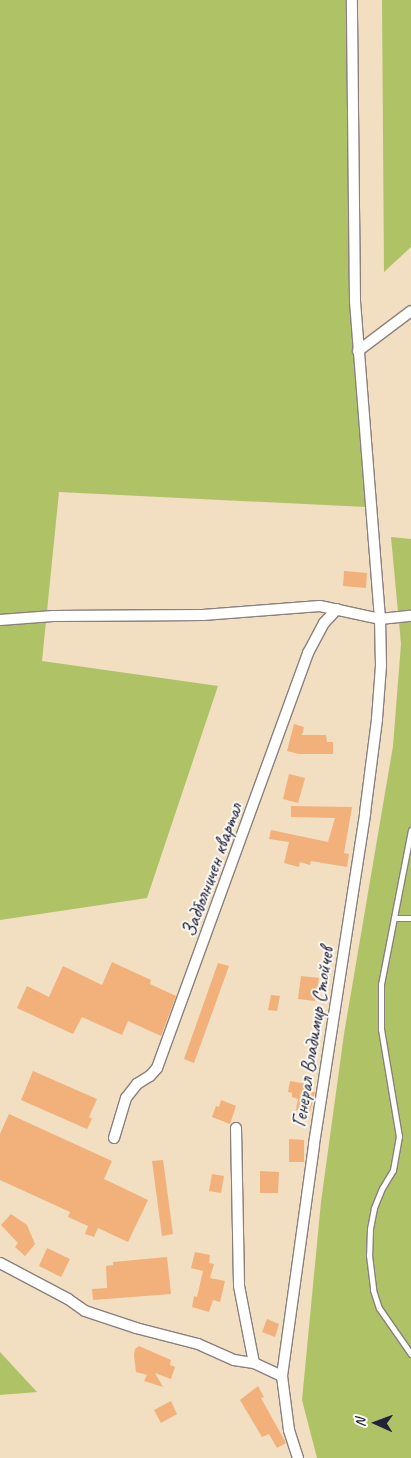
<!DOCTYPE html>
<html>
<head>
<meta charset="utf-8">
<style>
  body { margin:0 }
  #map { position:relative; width:411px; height:1458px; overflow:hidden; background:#f2dec0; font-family:Caveat,sans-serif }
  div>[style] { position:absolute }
  .green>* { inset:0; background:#afc266 }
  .building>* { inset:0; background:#f2b07b }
  .roads { filter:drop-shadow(1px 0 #8a807e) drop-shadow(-1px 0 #8a807e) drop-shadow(0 1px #8a807e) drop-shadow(0 -1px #8a807e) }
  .service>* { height:5px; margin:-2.5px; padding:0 2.5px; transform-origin:2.5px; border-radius:2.5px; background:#fff }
  .minor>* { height:10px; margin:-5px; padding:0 5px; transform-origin:5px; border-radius:5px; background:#fff }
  span { translate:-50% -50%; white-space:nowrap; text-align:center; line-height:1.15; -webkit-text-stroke:4px #fdfcf7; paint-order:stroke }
  .street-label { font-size:20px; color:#22223b }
  .north { position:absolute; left:351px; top:1398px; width:50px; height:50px; -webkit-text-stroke:4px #fdfcf7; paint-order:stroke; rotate:272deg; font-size:14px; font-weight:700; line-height:20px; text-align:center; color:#22223b }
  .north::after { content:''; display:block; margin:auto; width:18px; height:22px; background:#22223b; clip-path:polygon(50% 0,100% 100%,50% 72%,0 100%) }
</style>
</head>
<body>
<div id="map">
  <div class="green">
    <div style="clip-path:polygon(0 0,353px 0,354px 260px,366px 507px,59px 492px,42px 661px,218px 686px,147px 898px,0 920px)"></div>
    <div style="clip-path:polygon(382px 0,411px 0,411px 247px,384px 272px)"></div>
    <div style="clip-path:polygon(391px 537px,411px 539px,411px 1458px,317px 1458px,302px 1400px,321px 1202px,344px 1034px,393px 746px,401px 644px)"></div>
    <div style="clip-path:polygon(0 1352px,37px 1392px,0 1395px)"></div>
  </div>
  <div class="building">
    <div style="clip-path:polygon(344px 571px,367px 573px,366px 588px,343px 586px)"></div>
    <div style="clip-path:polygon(294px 724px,304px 727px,302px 735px,326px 735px,327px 742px,333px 742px,333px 754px,299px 754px,287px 751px)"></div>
    <div style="clip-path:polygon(289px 774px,305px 778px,298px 803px,283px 799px)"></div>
    <div style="clip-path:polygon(291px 806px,352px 807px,344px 853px,349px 854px,347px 867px,311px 861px,310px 865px,300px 862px,299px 867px,284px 863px,289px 842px,269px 839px,271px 830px,328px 842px,335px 818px,291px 817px)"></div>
    <div style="clip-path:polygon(112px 962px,151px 980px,150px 984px,176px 996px,161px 1036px,128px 1021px,122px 1035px,82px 1017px,73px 1034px,17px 1008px,27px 986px,49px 997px,63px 966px,102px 985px)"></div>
    <div style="clip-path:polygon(218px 963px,229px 966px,194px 1063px,184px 1059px)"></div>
    <div style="clip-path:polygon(301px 976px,319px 978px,315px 1001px,298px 999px)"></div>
    <div style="clip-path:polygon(271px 995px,280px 996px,277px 1011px,268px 1010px)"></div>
    <div style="clip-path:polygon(33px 1071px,97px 1099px,89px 1117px,92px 1119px,87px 1129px,21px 1100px)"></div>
    <div style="clip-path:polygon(290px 1081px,312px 1085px,311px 1092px,315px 1092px,310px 1112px,296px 1110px,298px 1099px,292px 1097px,292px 1093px,288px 1092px)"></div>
    <div style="clip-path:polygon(221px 1100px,236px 1106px,230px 1124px,212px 1117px,216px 1106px,219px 1107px)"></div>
    <div style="clip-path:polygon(9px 1114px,112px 1161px,104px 1179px,148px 1200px,128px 1242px,98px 1228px,94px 1237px,85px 1234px,88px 1226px,68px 1217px,70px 1212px,0 1180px,0 1134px)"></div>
    <div style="clip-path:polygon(289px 1139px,304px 1140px,304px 1162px,289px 1162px)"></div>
    <div style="clip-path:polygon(163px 1160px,173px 1234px,162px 1236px,152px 1161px)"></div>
    <div style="clip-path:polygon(260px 1171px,279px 1172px,278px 1193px,260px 1193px)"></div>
    <div style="clip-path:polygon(212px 1174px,224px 1176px,221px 1193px,209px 1191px)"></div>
    <div style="clip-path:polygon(11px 1214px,27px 1225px,35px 1244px,25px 1256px,15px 1247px,18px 1243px,1px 1225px)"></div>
    <div style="clip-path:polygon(47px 1248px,70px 1259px,61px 1277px,39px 1266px)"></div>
    <div style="clip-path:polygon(195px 1252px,210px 1255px,209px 1263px,214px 1264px,210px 1278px,225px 1281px,220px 1302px,213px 1300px,209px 1312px,192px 1307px,194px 1296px,197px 1297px,203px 1271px,191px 1268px)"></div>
    <div style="clip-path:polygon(167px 1257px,171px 1294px,93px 1300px,92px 1289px,107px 1288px,106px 1266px,113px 1265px,113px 1262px)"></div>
    <div style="clip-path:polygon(267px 1319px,279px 1324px,275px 1337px,262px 1332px)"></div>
    <div style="clip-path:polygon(139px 1346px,171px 1360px,170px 1365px,175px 1367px,171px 1379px,155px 1373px,163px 1387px,144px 1381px,147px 1375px,136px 1372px,134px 1355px,135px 1349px)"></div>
    <div style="clip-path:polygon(258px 1386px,264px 1397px,261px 1398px,286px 1443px,277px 1448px,269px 1434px,262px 1437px,240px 1400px)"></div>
    <div style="clip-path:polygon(171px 1401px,177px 1414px,161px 1423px,154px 1410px)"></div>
  </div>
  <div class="roads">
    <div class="service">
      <div style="left:411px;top:830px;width:157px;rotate:101deg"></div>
      <div style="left:381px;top:984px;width:45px;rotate:90deg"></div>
      <div style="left:381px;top:1029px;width:109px;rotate:80.5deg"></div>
      <div style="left:399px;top:1136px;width:35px;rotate:100deg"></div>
      <div style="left:393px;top:1170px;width:21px;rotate:121deg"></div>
      <div style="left:382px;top:1188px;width:22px;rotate:112deg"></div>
      <div style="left:374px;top:1208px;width:21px;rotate:101deg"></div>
      <div style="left:370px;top:1229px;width:26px;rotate:92deg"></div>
      <div style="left:369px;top:1255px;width:35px;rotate:83deg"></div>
      <div style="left:373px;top:1290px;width:19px;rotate:72deg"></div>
      <div style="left:379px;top:1308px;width:56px;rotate:55.2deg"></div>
      <div style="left:395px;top:918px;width:16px"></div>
    </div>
    <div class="minor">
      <div style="left:358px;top:351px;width:66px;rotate:-37deg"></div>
      <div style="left:0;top:620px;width:53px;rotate:-4.3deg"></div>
      <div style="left:53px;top:616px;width:150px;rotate:-0.4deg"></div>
      <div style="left:203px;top:615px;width:117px;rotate:-4.4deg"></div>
      <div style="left:320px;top:606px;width:61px;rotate:12.2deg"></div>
      <div style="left:380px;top:619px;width:31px;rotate:-6deg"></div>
      <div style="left:236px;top:1128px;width:158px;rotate:88.9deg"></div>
      <div style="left:239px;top:1286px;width:78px;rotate:79deg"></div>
      <div style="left:114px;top:1138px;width:42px;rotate:-73.3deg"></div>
      <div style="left:126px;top:1098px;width:18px;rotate:-52deg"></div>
      <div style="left:137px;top:1084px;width:15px;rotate:-32deg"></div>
      <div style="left:150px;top:1076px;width:11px;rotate:-49deg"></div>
      <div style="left:157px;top:1068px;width:442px;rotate:-70deg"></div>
      <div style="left:308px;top:653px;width:34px;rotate:-62deg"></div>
      <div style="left:324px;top:623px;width:19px;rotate:-47deg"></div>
      <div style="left:0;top:1263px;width:77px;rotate:27.9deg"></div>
      <div style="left:68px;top:1299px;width:21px;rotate:35deg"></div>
      <div style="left:85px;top:1311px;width:54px;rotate:18.4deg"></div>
      <div style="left:136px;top:1328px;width:64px;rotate:14.5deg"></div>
      <div style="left:198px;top:1344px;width:39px;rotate:24deg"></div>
      <div style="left:234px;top:1360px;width:20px;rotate:9deg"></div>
      <div style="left:254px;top:1363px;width:31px;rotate:25deg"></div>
      <div style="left:298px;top:1458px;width:29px;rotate:-108deg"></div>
      <div style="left:289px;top:1430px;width:54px;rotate:-97.4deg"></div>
      <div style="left:282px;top:1376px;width:234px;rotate:-82.1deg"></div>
      <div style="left:314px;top:1144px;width:335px;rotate:-81.2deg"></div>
      <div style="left:365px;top:813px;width:95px;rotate:-82.7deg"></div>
      <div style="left:377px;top:719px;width:53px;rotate:-85.7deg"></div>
      <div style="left:381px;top:666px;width:47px;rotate:-91.2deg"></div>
      <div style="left:380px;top:619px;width:319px;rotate:-94.5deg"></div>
      <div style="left:355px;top:301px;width:301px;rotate:-90.6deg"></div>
    </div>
  </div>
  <div class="street-label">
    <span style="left:212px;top:870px;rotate:-70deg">Задболничен квартал</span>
    <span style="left:313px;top:1037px;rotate:-81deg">Генерал Владимир Стойчев</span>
  </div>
  <div class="north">N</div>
</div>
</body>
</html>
